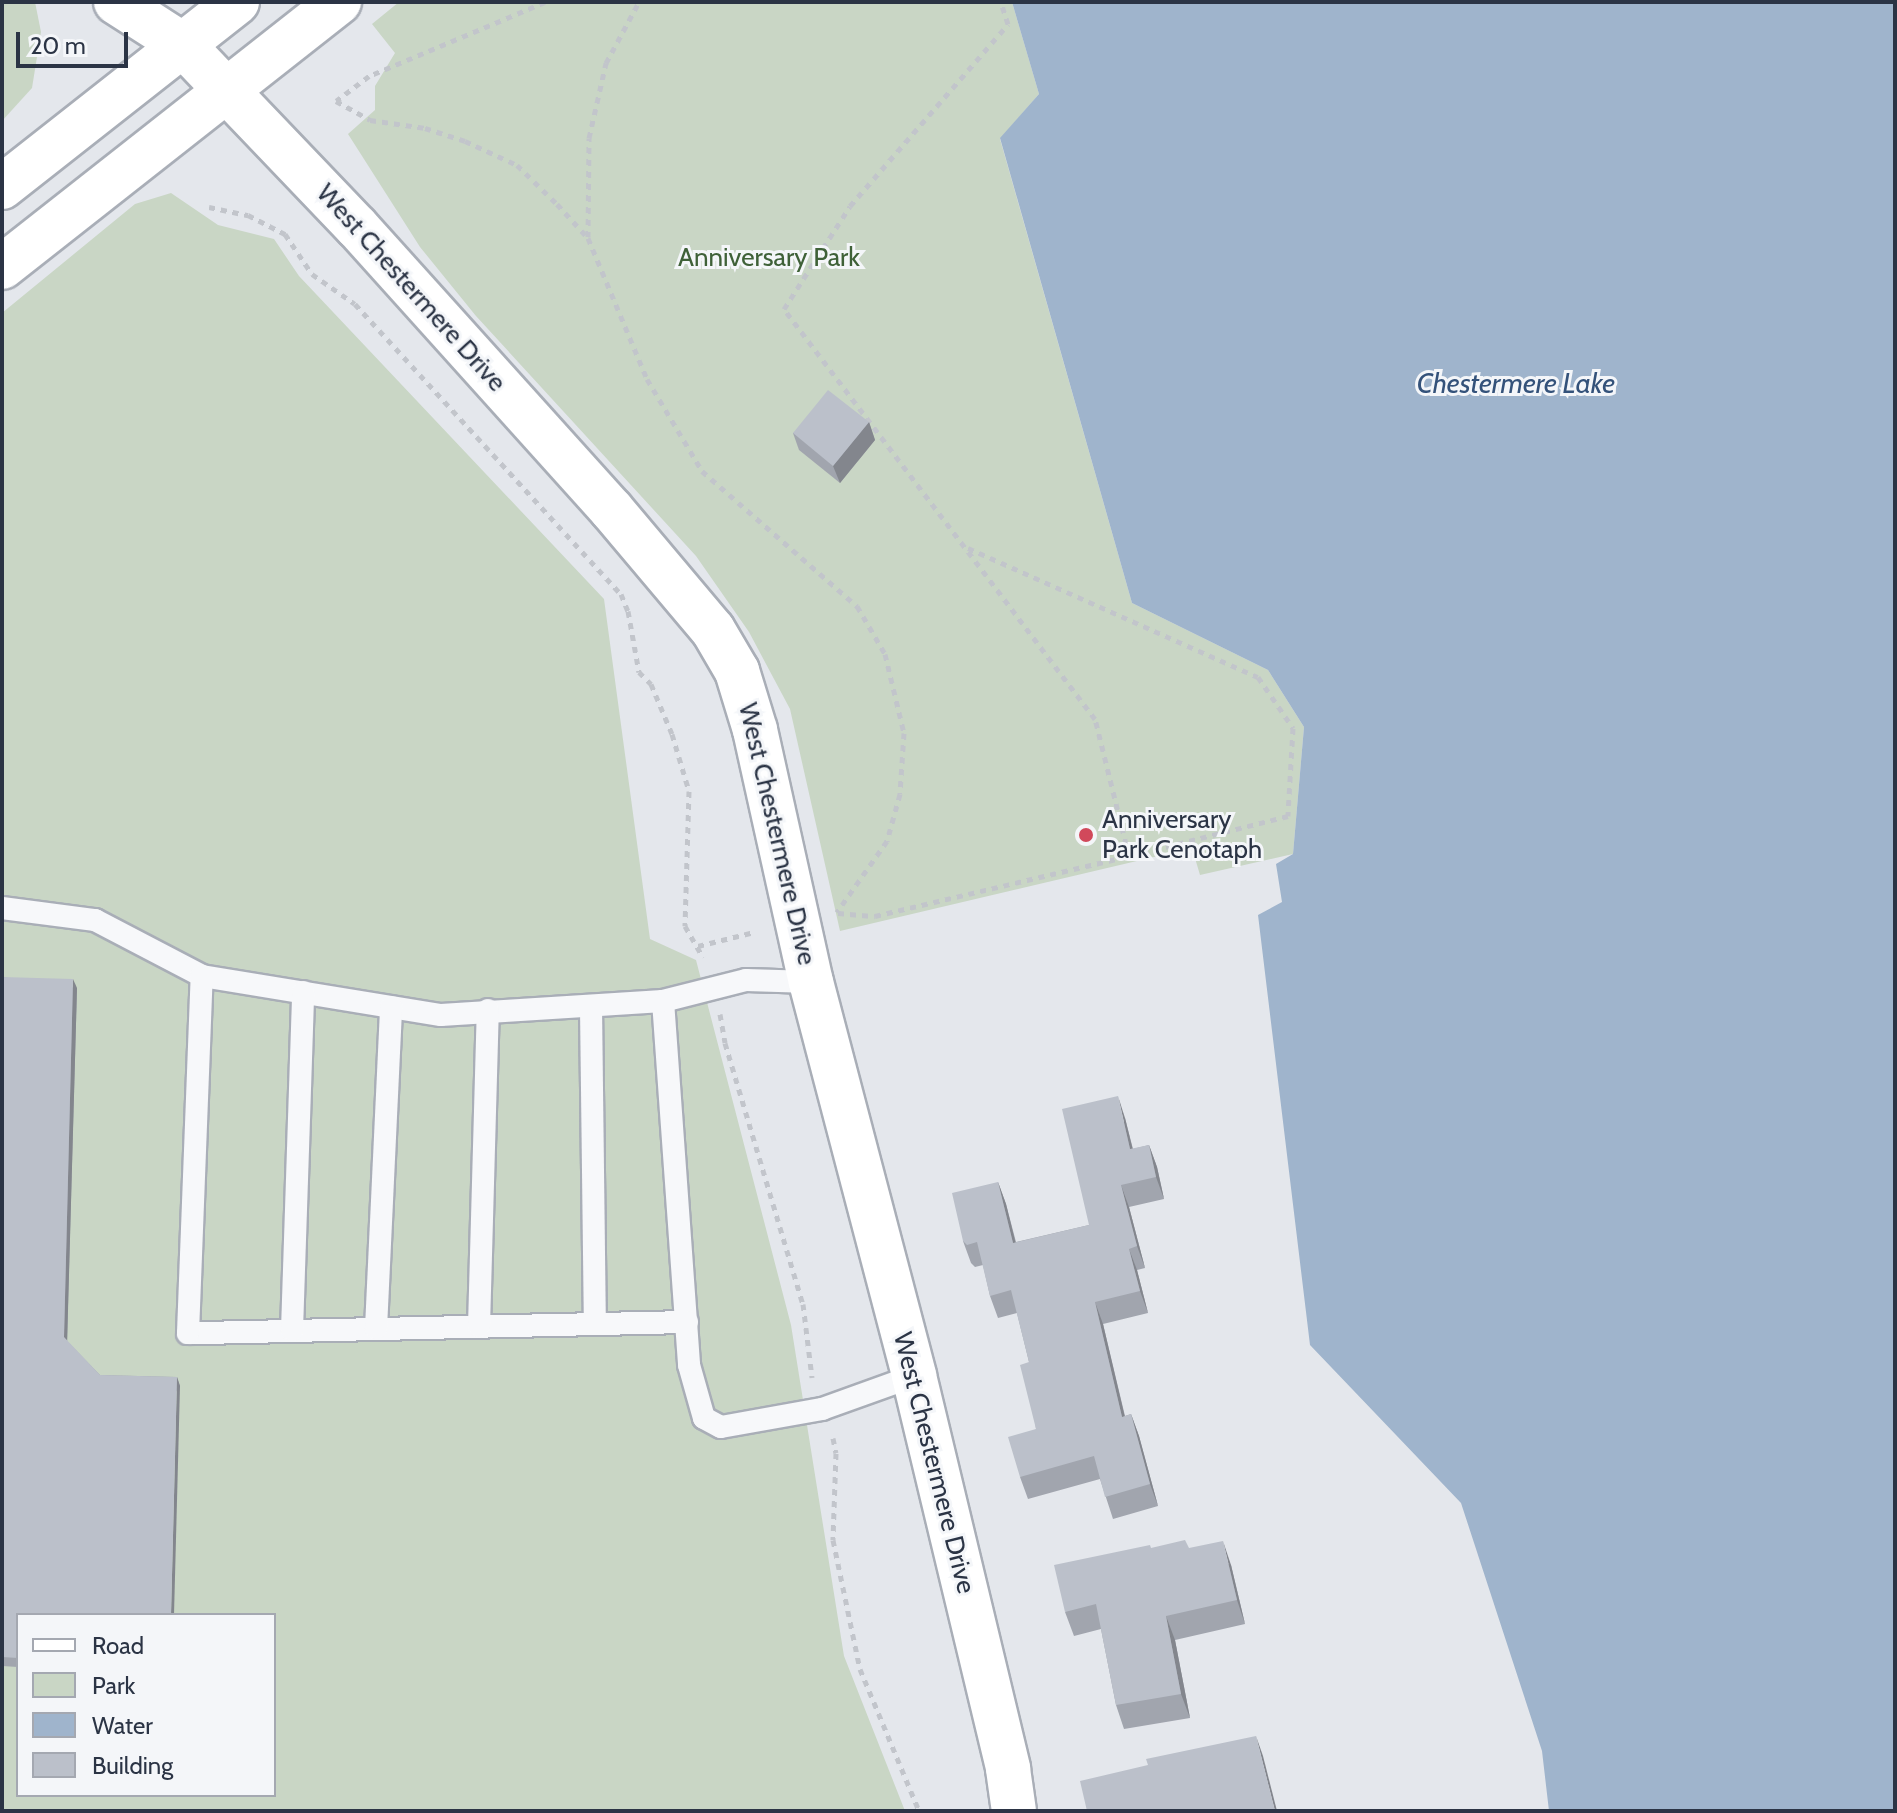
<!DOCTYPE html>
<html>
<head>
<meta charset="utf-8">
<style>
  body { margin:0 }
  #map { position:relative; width:1897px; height:1813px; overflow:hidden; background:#e4e7ec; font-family:Cabin,sans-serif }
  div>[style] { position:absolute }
  .green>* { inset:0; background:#c9d6c5 }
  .water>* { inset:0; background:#9fb4cc }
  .path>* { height:5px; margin-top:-2.5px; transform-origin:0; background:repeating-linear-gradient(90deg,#c2c5cb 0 6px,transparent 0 12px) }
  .roads { filter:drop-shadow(2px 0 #a9aeb7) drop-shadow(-2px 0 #a9aeb7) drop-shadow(0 2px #a9aeb7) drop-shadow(0 -2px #a9aeb7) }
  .lane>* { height:22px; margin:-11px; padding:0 11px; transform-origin:11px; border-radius:11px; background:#f7f8fa }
  .secondary>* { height:44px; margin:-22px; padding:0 22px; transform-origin:22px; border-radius:22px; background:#fff }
  .wall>* { inset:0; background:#a1a5ae }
  .shaded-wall>* { inset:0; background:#83868d }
  .building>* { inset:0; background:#bbc0ca }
  .dots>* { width:22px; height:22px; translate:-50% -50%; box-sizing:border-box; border:4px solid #f4f6f9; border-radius:50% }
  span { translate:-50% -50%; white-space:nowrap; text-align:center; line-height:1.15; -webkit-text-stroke:6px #f4f6f9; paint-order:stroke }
  .park-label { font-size:26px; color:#3f6138 }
  .street-label { font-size:26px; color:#2b3445 }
  .poi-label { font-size:26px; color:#2b3445 }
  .left { translate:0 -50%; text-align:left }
  .water-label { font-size:28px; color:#34527a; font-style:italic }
  .frame { position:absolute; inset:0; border:4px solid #2b3445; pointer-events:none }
  .legend { position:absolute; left:16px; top:1613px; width:260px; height:184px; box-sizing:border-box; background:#f4f6f9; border:2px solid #a4a8b1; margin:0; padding:10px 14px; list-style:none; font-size:24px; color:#2b3445 }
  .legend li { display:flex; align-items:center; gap:16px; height:40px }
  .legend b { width:40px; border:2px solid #a4a8b1 }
  .scale { position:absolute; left:16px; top:32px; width:112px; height:36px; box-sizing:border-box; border:4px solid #2b3445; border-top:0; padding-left:10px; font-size:24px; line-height:28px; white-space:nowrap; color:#2b3445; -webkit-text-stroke:6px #f4f6f9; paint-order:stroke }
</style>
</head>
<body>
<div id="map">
  <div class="green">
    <div style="clip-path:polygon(2px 2px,35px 2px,41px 32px,32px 88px,2px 121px)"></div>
    <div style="clip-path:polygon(399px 2px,1012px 2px,1039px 94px,1000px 139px,1132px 603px,1268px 670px,1304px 727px,1293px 854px,1200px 875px,1192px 848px,840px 931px,790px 709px,749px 632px,696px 556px,476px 316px,420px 247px,348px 134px,375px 110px,375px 86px,395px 53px,372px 24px)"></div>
    <div style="clip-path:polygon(evenodd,171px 193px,218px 225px,274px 239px,299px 276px,604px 599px,650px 939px,696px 960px,791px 1325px,844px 1656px,905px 1811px,2px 1811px,2px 313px,135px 204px,171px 193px,18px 1615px,274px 1615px,274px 1795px,18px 1795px,18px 1615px)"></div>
  </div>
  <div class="water">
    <div style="clip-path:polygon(1012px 2px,1895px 2px,1895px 1811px,1549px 1811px,1542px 1751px,1461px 1503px,1310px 1345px,1258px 915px,1282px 902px,1276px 864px,1293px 854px,1304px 727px,1268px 670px,1132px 603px,1000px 138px,1039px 94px)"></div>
  </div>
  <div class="path">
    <div style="left:545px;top:2px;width:191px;rotate:157.2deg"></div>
    <div style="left:369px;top:76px;width:41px;rotate:142.9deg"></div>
    <div style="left:336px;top:101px;width:39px;rotate:29deg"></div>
    <div style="left:370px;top:120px;width:56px;rotate:8.3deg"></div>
    <div style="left:425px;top:128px;width:42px;rotate:18deg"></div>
    <div style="left:465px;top:141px;width:57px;rotate:24.8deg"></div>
    <div style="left:517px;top:165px;width:56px;rotate:44.3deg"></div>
    <div style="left:557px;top:204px;width:46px;rotate:47.6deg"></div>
    <div style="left:588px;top:238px;width:153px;rotate:67.3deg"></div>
    <div style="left:647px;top:379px;width:107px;rotate:59.1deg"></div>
    <div style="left:702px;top:471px;width:206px;rotate:41.1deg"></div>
    <div style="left:857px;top:606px;width:56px;rotate:59.7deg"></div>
    <div style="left:885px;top:654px;width:81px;rotate:76.5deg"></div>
    <div style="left:904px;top:733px;width:61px;rotate:93.8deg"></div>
    <div style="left:900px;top:794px;width:49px;rotate:105.5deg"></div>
    <div style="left:887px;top:841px;width:87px;rotate:125.2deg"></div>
    <div style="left:209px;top:207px;width:40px;rotate:12deg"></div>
    <div style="left:248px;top:215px;width:42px;rotate:27.2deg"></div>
    <div style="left:285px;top:234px;width:48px;rotate:56deg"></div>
    <div style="left:312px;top:274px;width:52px;rotate:34.9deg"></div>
    <div style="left:355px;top:304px;width:394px;rotate:47.5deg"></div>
    <div style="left:621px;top:594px;width:18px;rotate:68deg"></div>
    <div style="left:628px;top:611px;width:62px;rotate:79.8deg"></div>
    <div style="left:639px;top:672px;width:17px;rotate:45deg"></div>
    <div style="left:651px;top:684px;width:54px;rotate:67.2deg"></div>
    <div style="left:672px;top:734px;width:59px;rotate:73.4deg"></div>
    <div style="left:689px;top:791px;width:135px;rotate:91.7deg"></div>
    <div style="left:685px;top:926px;width:36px;rotate:60deg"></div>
    <div style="left:588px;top:237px;width:99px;rotate:-89.4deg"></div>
    <div style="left:589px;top:138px;width:77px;rotate:-77.2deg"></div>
    <div style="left:606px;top:63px;width:69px;rotate:-61.6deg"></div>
    <div style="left:968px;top:548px;width:317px;rotate:24deg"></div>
    <div style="left:1258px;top:677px;width:62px;rotate:55.5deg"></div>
    <div style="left:1293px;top:728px;width:88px;rotate:93.3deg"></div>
    <div style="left:1288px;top:816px;width:164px;rotate:165.9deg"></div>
    <div style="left:838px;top:913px;width:37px;rotate:5deg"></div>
    <div style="left:875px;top:916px;width:261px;rotate:-13.3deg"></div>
    <div style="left:1129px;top:856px;width:141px;rotate:-103.9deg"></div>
    <div style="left:1095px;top:719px;width:515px;rotate:-127.18deg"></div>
    <div style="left:784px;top:309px;width:122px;rotate:-57.3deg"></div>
    <div style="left:850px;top:206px;width:241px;rotate:-49deg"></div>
    <div style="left:1008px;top:24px;width:23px;rotate:-108deg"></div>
    <div style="left:698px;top:946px;width:58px;rotate:-14deg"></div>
    <div style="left:720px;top:1014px;width:29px;rotate:80deg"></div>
    <div style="left:725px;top:1043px;width:272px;rotate:73.4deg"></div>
    <div style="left:803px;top:1304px;width:74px;rotate:83deg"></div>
    <div style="left:833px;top:1438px;width:15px;rotate:79deg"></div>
    <div style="left:836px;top:1453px;width:87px;rotate:92deg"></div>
    <div style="left:833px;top:1540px;width:132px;rotate:78.2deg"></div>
    <div style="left:860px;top:1669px;width:154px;rotate:67.4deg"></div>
  </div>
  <div class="roads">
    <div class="lane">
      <div style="left:2px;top:908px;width:94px;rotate:7.4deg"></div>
      <div style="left:95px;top:920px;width:121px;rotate:27.6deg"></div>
      <div style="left:663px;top:1001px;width:365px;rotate:85.9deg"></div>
      <div style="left:689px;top:1365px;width:55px;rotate:74.2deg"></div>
      <div style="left:704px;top:1418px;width:19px;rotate:28deg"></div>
      <div style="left:721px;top:1427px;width:103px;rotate:-10.1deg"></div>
      <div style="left:822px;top:1409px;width:98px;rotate:-19.7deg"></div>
      <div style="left:591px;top:1007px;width:317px;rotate:89.3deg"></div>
      <div style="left:687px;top:1322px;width:499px;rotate:178.7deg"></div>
      <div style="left:188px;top:1333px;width:357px;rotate:-87.8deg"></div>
      <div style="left:202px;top:976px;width:242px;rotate:9.3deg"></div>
      <div style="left:441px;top:1015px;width:222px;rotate:-3.6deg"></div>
      <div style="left:663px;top:1001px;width:86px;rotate:-14.2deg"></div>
      <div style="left:746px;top:980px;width:65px;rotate:1.8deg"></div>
      <div style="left:479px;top:1326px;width:316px;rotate:-88.4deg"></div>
      <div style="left:376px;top:1328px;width:321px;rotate:-87.3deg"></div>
      <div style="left:292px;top:1330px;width:338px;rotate:-88.1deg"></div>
    </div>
    <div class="secondary">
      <div style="left:116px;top:2px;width:80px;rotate:32.7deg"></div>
      <div style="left:183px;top:45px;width:252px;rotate:46.3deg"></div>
      <div style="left:357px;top:227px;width:380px;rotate:48deg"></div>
      <div style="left:611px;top:509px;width:158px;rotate:49.9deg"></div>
      <div style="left:713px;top:630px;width:48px;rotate:59.7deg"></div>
      <div style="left:737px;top:671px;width:62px;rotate:73deg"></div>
      <div style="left:755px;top:730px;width:258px;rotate:77.5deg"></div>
      <div style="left:811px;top:982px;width:407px;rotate:75.3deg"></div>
      <div style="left:914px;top:1376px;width:404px;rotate:76.5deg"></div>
      <div style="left:1008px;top:1769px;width:42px;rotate:81.9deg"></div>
      <div style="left:2px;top:187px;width:299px;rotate:-38.2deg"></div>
      <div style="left:2px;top:267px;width:429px;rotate:-38.2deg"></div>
    </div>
  </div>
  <div class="wall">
    <div style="clip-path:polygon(869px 422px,875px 440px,840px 483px,799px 450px,793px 433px)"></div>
    <div style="clip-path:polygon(2px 977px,77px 988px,67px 1341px,100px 1375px,177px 1377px,180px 1386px,18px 1615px,18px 1667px,2px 1666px)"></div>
    <div style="clip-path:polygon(1125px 1118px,1133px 1149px,1149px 1145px,1157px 1167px,1164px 1199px,1129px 1207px,1145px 1268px,1137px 1270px,1148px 1313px,1103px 1324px,1125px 1416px,1131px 1414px,1139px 1436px,1158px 1506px,1113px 1519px,1100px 1479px,1028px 1499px,1020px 1477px,1036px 1429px,1029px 1362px,1017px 1313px,998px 1318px,990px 1296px,983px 1265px,975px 1267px,971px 1263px,963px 1241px,998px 1182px,1006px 1204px,1016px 1242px,1089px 1225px)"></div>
    <div style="clip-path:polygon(1152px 1548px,1189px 1548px,1231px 1565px,1245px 1624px,1175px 1640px,1190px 1718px,1124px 1729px,1116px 1705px,1101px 1629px,1074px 1636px,1065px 1612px)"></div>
  </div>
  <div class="shaded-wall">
    <div style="clip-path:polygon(869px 422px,875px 440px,840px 483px,833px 466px)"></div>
    <div style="clip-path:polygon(73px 979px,77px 988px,67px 1346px,64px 1337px)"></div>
    <div style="clip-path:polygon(1118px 1096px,1125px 1118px,1138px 1171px,1130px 1149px)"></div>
    <div style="clip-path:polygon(1149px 1145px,1157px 1167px,1164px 1199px,1156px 1177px)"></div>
    <div style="clip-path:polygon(998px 1182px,1006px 1204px,1021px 1265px,1013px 1243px)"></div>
    <div style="clip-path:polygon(1121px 1185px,1129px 1207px,1145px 1268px,1137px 1246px)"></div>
    <div style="clip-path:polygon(1129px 1249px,1137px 1270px,1148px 1313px,1140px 1291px)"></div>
    <div style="clip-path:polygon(1095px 1302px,1103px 1324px,1130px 1439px,1122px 1417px)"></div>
    <div style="clip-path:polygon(177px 1377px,180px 1386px,174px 1615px,171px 1615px)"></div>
    <div style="clip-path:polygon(1131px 1414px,1139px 1436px,1158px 1506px,1150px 1484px)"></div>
    <div style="clip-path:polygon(1223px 1541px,1231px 1565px,1245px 1624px,1237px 1600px)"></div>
    <div style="clip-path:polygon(1166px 1616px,1175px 1640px,1190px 1718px,1181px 1694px)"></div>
    <div style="clip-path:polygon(1256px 1736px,1263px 1756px,1277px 1811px,1275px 1811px)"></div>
  </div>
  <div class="building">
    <div style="clip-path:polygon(828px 390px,869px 422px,833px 466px,793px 433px)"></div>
    <div style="clip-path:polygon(2px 977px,73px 979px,64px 1337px,100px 1375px,177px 1377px,171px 1615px,18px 1615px,18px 1658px,2px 1657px)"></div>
    <div style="clip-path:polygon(1118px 1096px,1130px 1149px,1149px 1145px,1156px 1177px,1121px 1185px,1137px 1246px,1129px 1249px,1140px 1291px,1095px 1302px,1122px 1417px,1131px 1414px,1150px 1484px,1105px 1497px,1094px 1456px,1020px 1477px,1008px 1437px,1036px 1429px,1020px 1365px,1029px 1362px,1011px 1290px,990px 1296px,977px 1242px,967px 1245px,963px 1241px,952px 1193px,998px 1182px,1013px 1243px,1089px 1225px,1062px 1109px)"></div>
    <div style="clip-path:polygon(1185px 1540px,1189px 1548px,1223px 1541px,1237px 1600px,1166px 1616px,1181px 1694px,1116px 1705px,1096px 1604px,1065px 1612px,1054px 1565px,1150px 1545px,1151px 1548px)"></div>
    <div style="clip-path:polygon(1256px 1736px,1275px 1811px,1087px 1811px,1080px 1781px,1148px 1765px,1146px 1759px)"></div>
  </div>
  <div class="dots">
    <div style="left:1086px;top:835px;background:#d1495b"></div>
  </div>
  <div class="park-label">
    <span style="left:769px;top:258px">Anniversary Park</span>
  </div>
  <div class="street-label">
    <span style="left:411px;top:288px;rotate:48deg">West Chestermere Drive</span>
    <span style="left:777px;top:834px;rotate:77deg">West Chestermere Drive</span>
    <span style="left:934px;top:1463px;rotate:76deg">West Chestermere Drive</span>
  </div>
  <div class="poi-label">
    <span class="left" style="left:1102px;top:835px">Anniversary<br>Park Cenotaph</span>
  </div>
  <div class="water-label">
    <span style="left:1516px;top:383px">Chestermere Lake</span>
  </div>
  <div class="frame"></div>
  <ul class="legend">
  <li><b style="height:10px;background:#fff"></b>Road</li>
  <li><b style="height:22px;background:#c9d6c5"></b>Park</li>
  <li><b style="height:22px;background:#9fb4cc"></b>Water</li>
  <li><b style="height:22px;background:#bbc0ca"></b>Building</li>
  </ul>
  <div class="scale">20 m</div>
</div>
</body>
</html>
